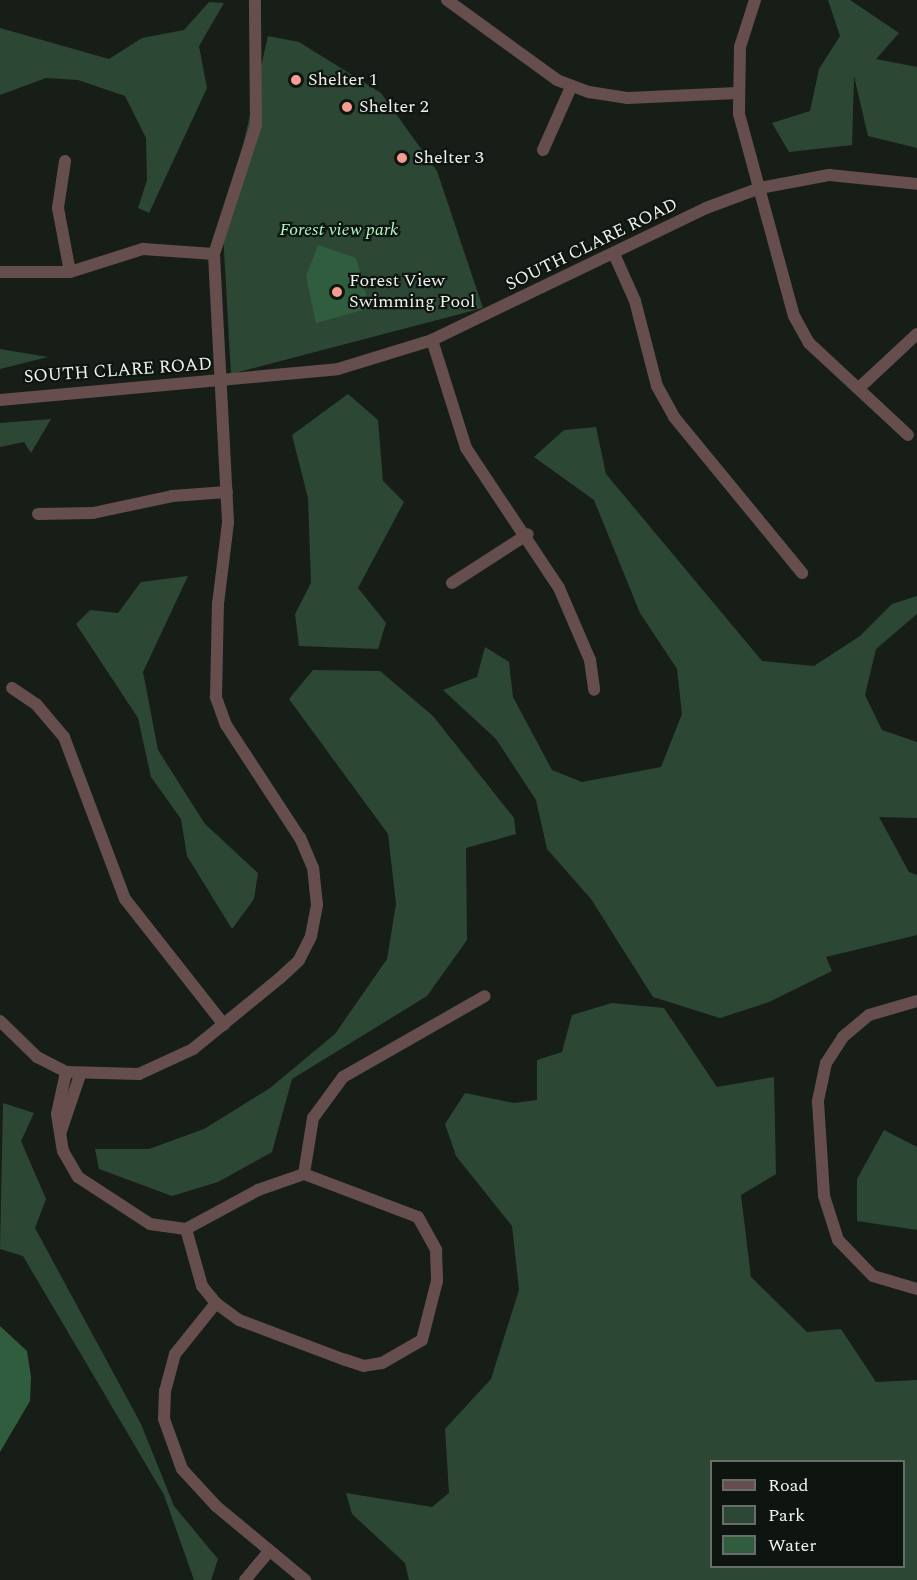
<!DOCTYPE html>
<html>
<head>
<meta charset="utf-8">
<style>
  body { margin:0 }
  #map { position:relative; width:917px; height:1580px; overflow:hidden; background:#171e18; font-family:Spectral,serif }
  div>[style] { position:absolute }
  .green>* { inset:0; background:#2d4735 }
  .water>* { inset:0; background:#315d3f }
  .minor>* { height:12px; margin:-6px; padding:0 6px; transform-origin:6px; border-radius:6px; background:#654e4c }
  .dots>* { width:16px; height:16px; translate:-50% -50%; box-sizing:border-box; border:3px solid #0e140f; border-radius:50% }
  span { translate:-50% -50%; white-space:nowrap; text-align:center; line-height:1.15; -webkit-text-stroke:4.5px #0e140f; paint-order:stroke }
  .poi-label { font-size:18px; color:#edf2ee }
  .left { translate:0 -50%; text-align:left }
  .park-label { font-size:18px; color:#b0f7c4; font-style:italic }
  .street-label { font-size:18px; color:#edf2ee }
  .legend { position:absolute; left:710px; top:1460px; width:195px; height:108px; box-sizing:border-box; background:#0e140f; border:2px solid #676d68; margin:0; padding:8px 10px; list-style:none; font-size:18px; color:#edf2ee }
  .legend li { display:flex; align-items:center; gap:12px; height:30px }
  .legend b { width:30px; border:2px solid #676d68 }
</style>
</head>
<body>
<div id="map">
  <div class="green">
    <div style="clip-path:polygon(828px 0,850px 0,899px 33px,876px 59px,917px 67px,917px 148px,868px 136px,854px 76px,852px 145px,789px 152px,772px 123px,810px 111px,819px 69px,840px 36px)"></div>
    <div style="clip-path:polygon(209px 2px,224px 3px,199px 46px,207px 88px,149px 213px,138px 208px,147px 180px,146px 138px,125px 96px,78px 80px,46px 78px,0 95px,0 28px,109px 59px,142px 38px,184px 30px)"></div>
    <div style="clip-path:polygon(268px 36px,299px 42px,381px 93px,437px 171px,483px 308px,231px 374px,223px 233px)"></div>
    <div style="clip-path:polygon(0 349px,48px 357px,0 369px)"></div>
    <div style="clip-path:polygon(348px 394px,378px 420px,383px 481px,404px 502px,358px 588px,386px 623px,378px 649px,299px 646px,295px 614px,311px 583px,308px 498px,292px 435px)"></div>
    <div style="clip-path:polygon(51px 419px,31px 453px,24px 442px,0 447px,0 423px)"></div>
    <div style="clip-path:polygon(596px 427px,606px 474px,762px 661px,814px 666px,860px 636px,892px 604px,917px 596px,917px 614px,876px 649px,865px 695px,882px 730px,917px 742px,917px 818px,879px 817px,909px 872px,917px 875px,917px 935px,826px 957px,832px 971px,769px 1002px,720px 1018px,653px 997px,591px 899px,547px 849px,536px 800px,496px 739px,443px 690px,477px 677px,485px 647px,509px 662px,513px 697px,552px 770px,582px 782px,661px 767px,682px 714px,677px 669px,640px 613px,594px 500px,534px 457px,564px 430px)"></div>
    <div style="clip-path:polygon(188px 576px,143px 672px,158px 750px,205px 824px,258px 873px,254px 899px,232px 929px,187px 856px,181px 819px,151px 777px,138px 718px,76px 624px,90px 610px,118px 613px,141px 582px)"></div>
    <div style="clip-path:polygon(313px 670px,380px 671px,433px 716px,514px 818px,516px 834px,466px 848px,467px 940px,427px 996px,292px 1079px,272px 1152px,218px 1182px,172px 1196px,99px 1169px,95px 1149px,149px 1149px,204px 1129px,270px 1088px,335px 1034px,387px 959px,396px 904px,388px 834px,289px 699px)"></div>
    <div style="clip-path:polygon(evenodd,612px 1003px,664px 1008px,717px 1087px,774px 1077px,776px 1174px,741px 1195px,751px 1277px,807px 1332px,841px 1329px,876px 1382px,917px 1380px,917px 1580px,409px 1580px,405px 1563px,352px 1514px,346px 1493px,432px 1507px,449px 1493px,445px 1429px,491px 1379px,519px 1290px,512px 1226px,456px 1156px,445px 1124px,465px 1093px,514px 1103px,537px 1100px,537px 1060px,562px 1052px,572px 1015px,612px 1003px,712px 1462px,904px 1462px,904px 1566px,712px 1566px,712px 1462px)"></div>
    <div style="clip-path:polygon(3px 1103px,34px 1113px,21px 1141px,46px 1199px,35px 1228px,141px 1424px,174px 1506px,218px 1559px,211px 1580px,194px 1580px,164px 1495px,23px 1256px,0 1249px)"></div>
    <div style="clip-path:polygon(884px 1130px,917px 1147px,917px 1230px,857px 1221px,857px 1179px)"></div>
  </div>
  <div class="water">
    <div style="clip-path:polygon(318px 245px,356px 258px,370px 308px,316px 323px,306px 276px)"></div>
    <div style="clip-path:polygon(0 1326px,27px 1351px,31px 1377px,30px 1401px,0 1452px)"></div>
  </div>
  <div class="minor">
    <div style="left:447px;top:0;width:136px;rotate:36deg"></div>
    <div style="left:557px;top:80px;width:34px;rotate:21deg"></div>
    <div style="left:589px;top:92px;width:38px;rotate:9deg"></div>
    <div style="left:627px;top:98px;width:110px;rotate:-2.6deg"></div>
    <div style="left:755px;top:0;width:49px;rotate:107.7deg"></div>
    <div style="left:740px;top:47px;width:67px;rotate:90.9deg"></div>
    <div style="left:739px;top:114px;width:209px;rotate:74.8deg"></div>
    <div style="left:794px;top:316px;width:31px;rotate:61deg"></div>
    <div style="left:809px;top:343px;width:135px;rotate:42.9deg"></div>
    <div style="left:543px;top:150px;width:69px;rotate:-66deg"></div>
    <div style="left:65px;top:161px;width:48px;rotate:98.5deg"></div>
    <div style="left:58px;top:208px;width:65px;rotate:79.4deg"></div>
    <div style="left:614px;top:254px;width:51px;rotate:65.9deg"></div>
    <div style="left:635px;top:301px;width:88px;rotate:75.5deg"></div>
    <div style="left:657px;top:386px;width:35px;rotate:61deg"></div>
    <div style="left:674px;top:417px;width:202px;rotate:50.6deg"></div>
    <div style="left:0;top:272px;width:70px"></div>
    <div style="left:70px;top:272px;width:77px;rotate:-17.5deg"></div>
    <div style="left:143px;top:249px;width:71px;rotate:4deg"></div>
    <div style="left:432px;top:340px;width:113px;rotate:72.5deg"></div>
    <div style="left:466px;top:448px;width:168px;rotate:56.4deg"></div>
    <div style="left:559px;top:588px;width:78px;rotate:66.7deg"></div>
    <div style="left:590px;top:660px;width:30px;rotate:82deg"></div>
    <div style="left:859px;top:388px;width:79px;rotate:-43deg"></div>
    <div style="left:0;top:400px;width:339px;rotate:-5.2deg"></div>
    <div style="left:338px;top:369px;width:98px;rotate:-17.1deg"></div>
    <div style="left:432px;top:340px;width:304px;rotate:-25.7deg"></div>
    <div style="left:706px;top:208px;width:58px;rotate:-20.3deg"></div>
    <div style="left:760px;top:188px;width:70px;rotate:-10.7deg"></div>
    <div style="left:829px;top:175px;width:88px;rotate:5.8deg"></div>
    <div style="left:38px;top:514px;width:55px;rotate:-1deg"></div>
    <div style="left:93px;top:513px;width:81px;rotate:-12.1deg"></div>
    <div style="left:172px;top:496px;width:55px;rotate:-4.2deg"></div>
    <div style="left:452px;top:583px;width:90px;rotate:-32.8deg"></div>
    <div style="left:12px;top:688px;width:29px;rotate:34deg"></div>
    <div style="left:36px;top:704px;width:43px;rotate:49.7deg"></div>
    <div style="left:64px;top:737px;width:173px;rotate:69.4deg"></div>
    <div style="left:125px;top:899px;width:160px;rotate:51.8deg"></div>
    <div style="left:917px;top:1001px;width:50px;rotate:163.7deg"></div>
    <div style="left:869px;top:1015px;width:34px;rotate:140deg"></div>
    <div style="left:843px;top:1037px;width:31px;rotate:123deg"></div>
    <div style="left:826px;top:1063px;width:40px;rotate:102deg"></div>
    <div style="left:818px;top:1102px;width:94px;rotate:86.3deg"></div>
    <div style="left:824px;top:1196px;width:46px;rotate:72.3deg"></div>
    <div style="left:838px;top:1240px;width:50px;rotate:45.8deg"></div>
    <div style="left:873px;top:1276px;width:46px;rotate:16.5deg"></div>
    <div style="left:0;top:1021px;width:52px;rotate:44.2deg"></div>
    <div style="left:37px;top:1057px;width:33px;rotate:27deg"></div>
    <div style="left:66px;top:1072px;width:73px;rotate:1.6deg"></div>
    <div style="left:139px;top:1074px;width:60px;rotate:-24.8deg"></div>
    <div style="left:193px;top:1049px;width:112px;rotate:-39.2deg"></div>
    <div style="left:280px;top:978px;width:26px;rotate:-43deg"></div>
    <div style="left:299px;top:960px;width:27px;rotate:-63deg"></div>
    <div style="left:311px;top:936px;width:32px;rotate:-79deg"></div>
    <div style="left:317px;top:905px;width:37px;rotate:-96deg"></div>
    <div style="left:313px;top:868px;width:33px;rotate:-113deg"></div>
    <div style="left:300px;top:838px;width:135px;rotate:-123.2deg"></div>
    <div style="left:226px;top:725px;width:30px;rotate:-110deg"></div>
    <div style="left:216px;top:697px;width:93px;rotate:-88.8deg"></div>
    <div style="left:218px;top:604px;width:83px;rotate:-83deg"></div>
    <div style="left:228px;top:522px;width:268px;rotate:-93deg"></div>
    <div style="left:214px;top:254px;width:136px;rotate:-72deg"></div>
    <div style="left:256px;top:125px;width:125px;rotate:-90.5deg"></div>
    <div style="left:66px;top:1072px;width:43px;rotate:102.1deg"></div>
    <div style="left:57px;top:1114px;width:37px;rotate:81deg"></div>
    <div style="left:63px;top:1151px;width:30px;rotate:60deg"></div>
    <div style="left:78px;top:1177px;width:86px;rotate:33.1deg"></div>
    <div style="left:150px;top:1224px;width:36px;rotate:8deg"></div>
    <div style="left:186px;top:1229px;width:59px;rotate:74.3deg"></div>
    <div style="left:202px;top:1286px;width:22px;rotate:51deg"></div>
    <div style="left:216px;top:1303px;width:65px;rotate:128.8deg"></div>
    <div style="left:175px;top:1354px;width:38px;rotate:105deg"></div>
    <div style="left:165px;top:1391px;width:28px;rotate:92deg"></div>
    <div style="left:164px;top:1419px;width:53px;rotate:70.2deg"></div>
    <div style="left:182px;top:1469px;width:50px;rotate:47.4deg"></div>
    <div style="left:216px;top:1506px;width:116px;rotate:39.7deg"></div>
    <div style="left:61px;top:1131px;width:59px;rotate:-71.3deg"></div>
    <div style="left:304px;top:1174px;width:57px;rotate:-80.9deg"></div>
    <div style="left:313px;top:1118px;width:51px;rotate:-53.8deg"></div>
    <div style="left:343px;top:1077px;width:163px;rotate:-29.7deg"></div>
    <div style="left:186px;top:1229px;width:82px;rotate:-28.4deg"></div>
    <div style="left:258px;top:1190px;width:49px;rotate:-19.2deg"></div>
    <div style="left:304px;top:1174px;width:122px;rotate:20.7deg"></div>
    <div style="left:418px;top:1217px;width:38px;rotate:61deg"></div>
    <div style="left:436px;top:1250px;width:31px;rotate:88deg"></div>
    <div style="left:437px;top:1281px;width:61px;rotate:104.3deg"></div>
    <div style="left:422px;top:1340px;width:46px;rotate:150.1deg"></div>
    <div style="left:382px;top:1363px;width:18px;rotate:171deg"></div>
    <div style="left:364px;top:1366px;width:20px;rotate:-162deg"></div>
    <div style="left:345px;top:1360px;width:113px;rotate:-159.3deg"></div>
    <div style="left:239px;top:1320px;width:29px;rotate:-144deg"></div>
    <div style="left:245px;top:1580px;width:35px;rotate:-50deg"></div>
  </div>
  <div class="dots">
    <div style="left:296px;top:80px;background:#f59c93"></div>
    <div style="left:347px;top:107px;background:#f59c93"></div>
    <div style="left:402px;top:158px;background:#f59c93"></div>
    <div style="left:337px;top:292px;background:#f59c93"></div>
  </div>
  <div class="poi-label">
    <span class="left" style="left:308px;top:80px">Shelter 1</span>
    <span class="left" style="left:359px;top:107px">Shelter 2</span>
    <span class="left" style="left:414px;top:158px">Shelter 3</span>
    <span class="left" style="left:349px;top:292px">Forest View<br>Swimming Pool</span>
  </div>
  <div class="park-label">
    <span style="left:339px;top:230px">Forest view park</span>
  </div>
  <div class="street-label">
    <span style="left:592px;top:245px;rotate:-26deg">SOUTH CLARE ROAD</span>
    <span style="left:118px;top:371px;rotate:-4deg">SOUTH CLARE ROAD</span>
  </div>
  <ul class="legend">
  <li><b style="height:8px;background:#654e4c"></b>Road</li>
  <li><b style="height:16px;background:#2d4735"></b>Park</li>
  <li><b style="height:16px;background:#315d3f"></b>Water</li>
  </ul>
</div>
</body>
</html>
